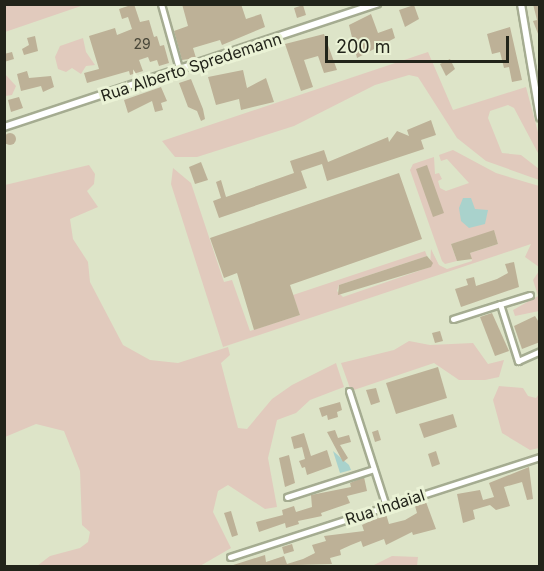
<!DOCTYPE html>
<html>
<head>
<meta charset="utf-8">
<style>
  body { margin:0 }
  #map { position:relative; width:544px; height:571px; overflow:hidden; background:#dde4c8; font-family:Inter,sans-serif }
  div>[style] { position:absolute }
  .green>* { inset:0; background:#e1cabd }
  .water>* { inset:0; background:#a9d2cc }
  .building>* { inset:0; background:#bdb197 }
  .round { border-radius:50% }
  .roads { filter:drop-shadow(2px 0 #a5ac91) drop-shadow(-2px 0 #a5ac91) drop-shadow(0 2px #a5ac91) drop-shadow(0 -2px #a5ac91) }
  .minor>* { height:5px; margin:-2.5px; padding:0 2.5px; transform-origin:2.5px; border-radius:2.5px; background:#fff }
  .tertiary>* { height:6px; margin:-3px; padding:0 3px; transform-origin:3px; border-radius:3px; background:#fff }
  span { translate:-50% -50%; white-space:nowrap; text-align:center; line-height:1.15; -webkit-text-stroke:6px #eaf2d5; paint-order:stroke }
  .number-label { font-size:14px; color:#494739 }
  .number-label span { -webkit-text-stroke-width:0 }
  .street-label { font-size:16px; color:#22241a }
  .frame { position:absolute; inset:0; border:6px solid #22241a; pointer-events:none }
  .scale { position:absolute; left:325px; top:36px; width:184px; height:27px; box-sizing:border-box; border:3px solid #22241a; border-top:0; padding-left:8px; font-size:18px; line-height:21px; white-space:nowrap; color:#22241a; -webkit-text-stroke:4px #eaf2d5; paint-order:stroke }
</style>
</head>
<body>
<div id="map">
  <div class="green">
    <div style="clip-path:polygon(5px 4px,84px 4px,84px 5px,5px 32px)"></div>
    <div style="clip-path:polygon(83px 38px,86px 52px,95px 65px,86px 66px,81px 74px,72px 68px,66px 72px,58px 69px,55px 57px,60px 46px)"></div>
    <div style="clip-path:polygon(428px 52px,453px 110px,526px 87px,539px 136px,539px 155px,514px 108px,508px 105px,490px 111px,488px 118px,502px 153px,521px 155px,539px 169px,539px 180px,486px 161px,457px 138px,418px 77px,409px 75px,375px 85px,294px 126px,197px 157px,175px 157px,162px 141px)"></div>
    <div style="clip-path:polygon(5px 74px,16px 86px,12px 95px,5px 96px)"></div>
    <div style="clip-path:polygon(453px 150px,496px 173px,539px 186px,539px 267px,525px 257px,531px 244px,223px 347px,171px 184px,173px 168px,191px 183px,224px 282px,232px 280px,250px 331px,300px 315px,293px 295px,425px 251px,427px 256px,339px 285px,337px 291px,343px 297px,430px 267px,431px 249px,439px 265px,447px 269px,472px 261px,470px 253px,498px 244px,494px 231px,451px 244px,457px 261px,445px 264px,442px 261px,410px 170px,413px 164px,434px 157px,435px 174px,439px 173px,442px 179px,438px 181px,440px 188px,446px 191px,469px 183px,447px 159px,441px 161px,439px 155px)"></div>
    <div style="clip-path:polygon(89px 165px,95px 174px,94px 184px,87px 191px,98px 207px,70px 219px,73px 239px,88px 262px,90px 282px,123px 345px,150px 360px,178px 363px,228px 347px,230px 355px,221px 363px,238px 428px,247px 429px,272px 399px,292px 385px,336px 363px,344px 387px,310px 400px,296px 413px,277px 420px,268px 458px,277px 507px,265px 509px,228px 485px,218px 491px,213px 512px,231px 548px,200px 566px,37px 566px,50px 556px,80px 548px,88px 542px,90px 532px,82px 525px,80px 471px,64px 431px,36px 424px,5px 437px,5px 185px)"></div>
    <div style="clip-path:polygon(539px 271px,539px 311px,515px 316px,513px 310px,538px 296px,533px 280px)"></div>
    <div style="clip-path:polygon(409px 341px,430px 345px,473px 343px,488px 364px,504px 360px,499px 377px,485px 380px,459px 380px,434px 363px,351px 391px,341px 363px,394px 350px)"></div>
    <div style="clip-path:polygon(499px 386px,523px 388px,528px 396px,536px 398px,539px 394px,539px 448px,530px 450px,502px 433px,493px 400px)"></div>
    <div style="clip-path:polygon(392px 556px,418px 557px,417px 566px,372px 566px)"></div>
  </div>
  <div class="water">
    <div style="clip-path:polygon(463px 198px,471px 198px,475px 209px,488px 210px,485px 224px,469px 228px,461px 221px,459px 208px)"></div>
    <div style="clip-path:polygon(333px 451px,349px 465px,351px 470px,340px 473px)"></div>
  </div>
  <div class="building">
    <div style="clip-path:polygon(134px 4px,140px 22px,149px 20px,154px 37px,157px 36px,160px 46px,164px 45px,169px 63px,159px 66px,157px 60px,150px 62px,148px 57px,139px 60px,143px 71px,130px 75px,129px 71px,87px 83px,84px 73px,99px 69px,89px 36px,115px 28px,117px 35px,132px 29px,128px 17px,122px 19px,119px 9px)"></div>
    <div style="clip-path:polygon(182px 4px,241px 4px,246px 19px,261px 14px,265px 27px,222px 45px,220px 40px,193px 48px,196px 58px,182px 60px,174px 31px,188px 26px)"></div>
    <div style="clip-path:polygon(533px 4px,540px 4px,540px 39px,533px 21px,537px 20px)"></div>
    <div style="clip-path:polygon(303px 5px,306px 15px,297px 18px,294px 8px)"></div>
    <div style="clip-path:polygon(414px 5px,419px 19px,405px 27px,399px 10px)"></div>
    <div style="clip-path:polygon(371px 14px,378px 33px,392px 28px,395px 38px,357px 58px,349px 25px)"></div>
    <div style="clip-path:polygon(510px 27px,522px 80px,512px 82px,509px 67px,504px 68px,500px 52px,492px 54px,487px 34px)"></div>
    <div style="clip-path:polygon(324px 34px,337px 70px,324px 73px,318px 56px,304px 60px,313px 87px,301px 91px,285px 44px)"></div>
    <div style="clip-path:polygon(35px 36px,38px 51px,24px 55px,22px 49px,29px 45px,27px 38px)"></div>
    <div style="clip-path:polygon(12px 52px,14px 59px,4px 62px,4px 54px)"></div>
    <div style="clip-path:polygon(450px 59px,455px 69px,446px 76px,440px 64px)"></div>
    <div style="clip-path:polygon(243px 70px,247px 88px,266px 78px,274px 102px,241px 110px,239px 99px,216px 105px,208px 77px)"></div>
    <div style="clip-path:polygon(27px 71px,29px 78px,51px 76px,54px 87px,43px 92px,41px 86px,21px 91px,17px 74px)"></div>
    <div style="clip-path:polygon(191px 79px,203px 109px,205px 119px,201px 121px,197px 111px,188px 107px,179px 83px)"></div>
    <div style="clip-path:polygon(161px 87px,167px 101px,161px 103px,163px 110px,155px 112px,152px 101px,128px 113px,124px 100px)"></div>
    <div style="clip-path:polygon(19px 97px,23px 108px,11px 112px,8px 100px)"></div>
    <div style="clip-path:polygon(431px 120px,436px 135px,421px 140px,424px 149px,327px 181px,322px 164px,301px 171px,307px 188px,219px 218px,213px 201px,221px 198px,216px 182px,221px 180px,226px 197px,294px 173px,290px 161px,324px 150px,328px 162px,388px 137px,389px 142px,397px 131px,409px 136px,407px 130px)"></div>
    <div class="round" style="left:4px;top:133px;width:12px;height:12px"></div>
    <div style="clip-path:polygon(201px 162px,208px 180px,195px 184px,189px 167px)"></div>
    <div style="clip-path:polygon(427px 165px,444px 213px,433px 217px,416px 169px)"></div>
    <div style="clip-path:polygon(399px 173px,422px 239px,290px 285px,300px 315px,254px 330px,237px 273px,224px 278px,210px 238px)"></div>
    <div style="clip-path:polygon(494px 230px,498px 244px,470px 253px,472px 259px,457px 261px,451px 244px)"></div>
    <div style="clip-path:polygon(427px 256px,433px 263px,431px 267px,338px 295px,339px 285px)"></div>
    <div style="clip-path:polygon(514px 262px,519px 287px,461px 307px,455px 289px,468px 285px,466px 279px,474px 277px,476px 286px,497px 279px,508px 273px,505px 264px)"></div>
    <div style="clip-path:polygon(492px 313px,509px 351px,495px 356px,480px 317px)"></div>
    <div style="clip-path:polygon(535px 316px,540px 324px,540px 342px,522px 349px,514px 326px)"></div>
    <div style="clip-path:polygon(440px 331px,443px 341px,435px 343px,432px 333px)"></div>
    <div style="clip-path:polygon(438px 367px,447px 398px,396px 414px,386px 383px)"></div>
    <div style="clip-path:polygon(376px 388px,380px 402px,371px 405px,366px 390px)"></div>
    <div style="clip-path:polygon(340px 402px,342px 410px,337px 412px,338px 417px,328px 420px,327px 415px,322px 417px,319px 408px)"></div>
    <div style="clip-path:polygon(453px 414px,457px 427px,424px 438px,419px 424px)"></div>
    <div style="clip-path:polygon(335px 430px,338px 438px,349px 435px,351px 442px,340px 445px,348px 458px,343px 462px,327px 432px)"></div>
    <div style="clip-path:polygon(378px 430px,381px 440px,375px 442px,372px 432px)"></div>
    <div style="clip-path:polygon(304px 433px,311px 456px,327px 450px,332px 466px,307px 475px,305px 467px,302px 468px,299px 461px,305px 459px,302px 447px,294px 449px,291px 437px)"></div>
    <div style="clip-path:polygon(436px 451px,440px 464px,432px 467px,428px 454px)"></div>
    <div style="clip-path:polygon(289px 455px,295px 483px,285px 487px,279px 458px)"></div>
    <div style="clip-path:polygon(529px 467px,533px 499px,527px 500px,522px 482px,504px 487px,510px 506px,496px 510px,490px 505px,473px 510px,475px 519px,463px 523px,457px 494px,480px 490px,483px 500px,494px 497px,489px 483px)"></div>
    <div style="clip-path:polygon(364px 477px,367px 491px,347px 496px,350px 503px,321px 513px,322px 516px,298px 521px,299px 524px,286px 528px,285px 523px,259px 532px,256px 522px,283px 515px,282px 510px,294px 506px,296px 512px,312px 507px,311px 495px,351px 487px,350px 483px)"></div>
    <div style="clip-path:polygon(426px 502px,436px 529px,413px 535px,412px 532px,386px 545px,384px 539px,363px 547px,361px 541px,351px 545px,340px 550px,341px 555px,330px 558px,332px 564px,227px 567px,265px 555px,266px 562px,284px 556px,287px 564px,303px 559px,315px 553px,312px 545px,326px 541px,324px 536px,364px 531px,362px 525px,386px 514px,389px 524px,405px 520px,417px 513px,415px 506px)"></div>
    <div style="clip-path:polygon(231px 511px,238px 535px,232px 537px,224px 513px)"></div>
    <div style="clip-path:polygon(292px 544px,294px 551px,284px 554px,282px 547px)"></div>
  </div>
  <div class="roads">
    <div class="minor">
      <div style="left:161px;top:4px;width:71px;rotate:74.4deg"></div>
      <div style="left:530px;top:295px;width:31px;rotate:163deg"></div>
      <div style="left:500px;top:304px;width:60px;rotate:72.5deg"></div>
      <div style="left:518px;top:361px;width:24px;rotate:-24deg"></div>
      <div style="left:453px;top:319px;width:49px;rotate:-17.7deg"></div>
      <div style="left:349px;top:391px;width:121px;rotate:72.2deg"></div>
      <div style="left:287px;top:497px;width:91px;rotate:-17.8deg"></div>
      <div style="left:230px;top:557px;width:326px;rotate:-17.9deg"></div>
    </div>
    <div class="tertiary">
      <div style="left:521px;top:4px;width:115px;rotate:80.5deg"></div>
      <div style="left:4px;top:127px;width:393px;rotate:-18.3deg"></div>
    </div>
  </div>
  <div class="number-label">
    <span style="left:142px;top:44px">29</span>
  </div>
  <div class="street-label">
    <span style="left:191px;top:67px;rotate:-18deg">Rua Alberto Spredemann</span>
    <span style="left:385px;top:507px;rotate:-18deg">Rua Indaial</span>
  </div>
  <div class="frame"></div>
  <div class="scale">200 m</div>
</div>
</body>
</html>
